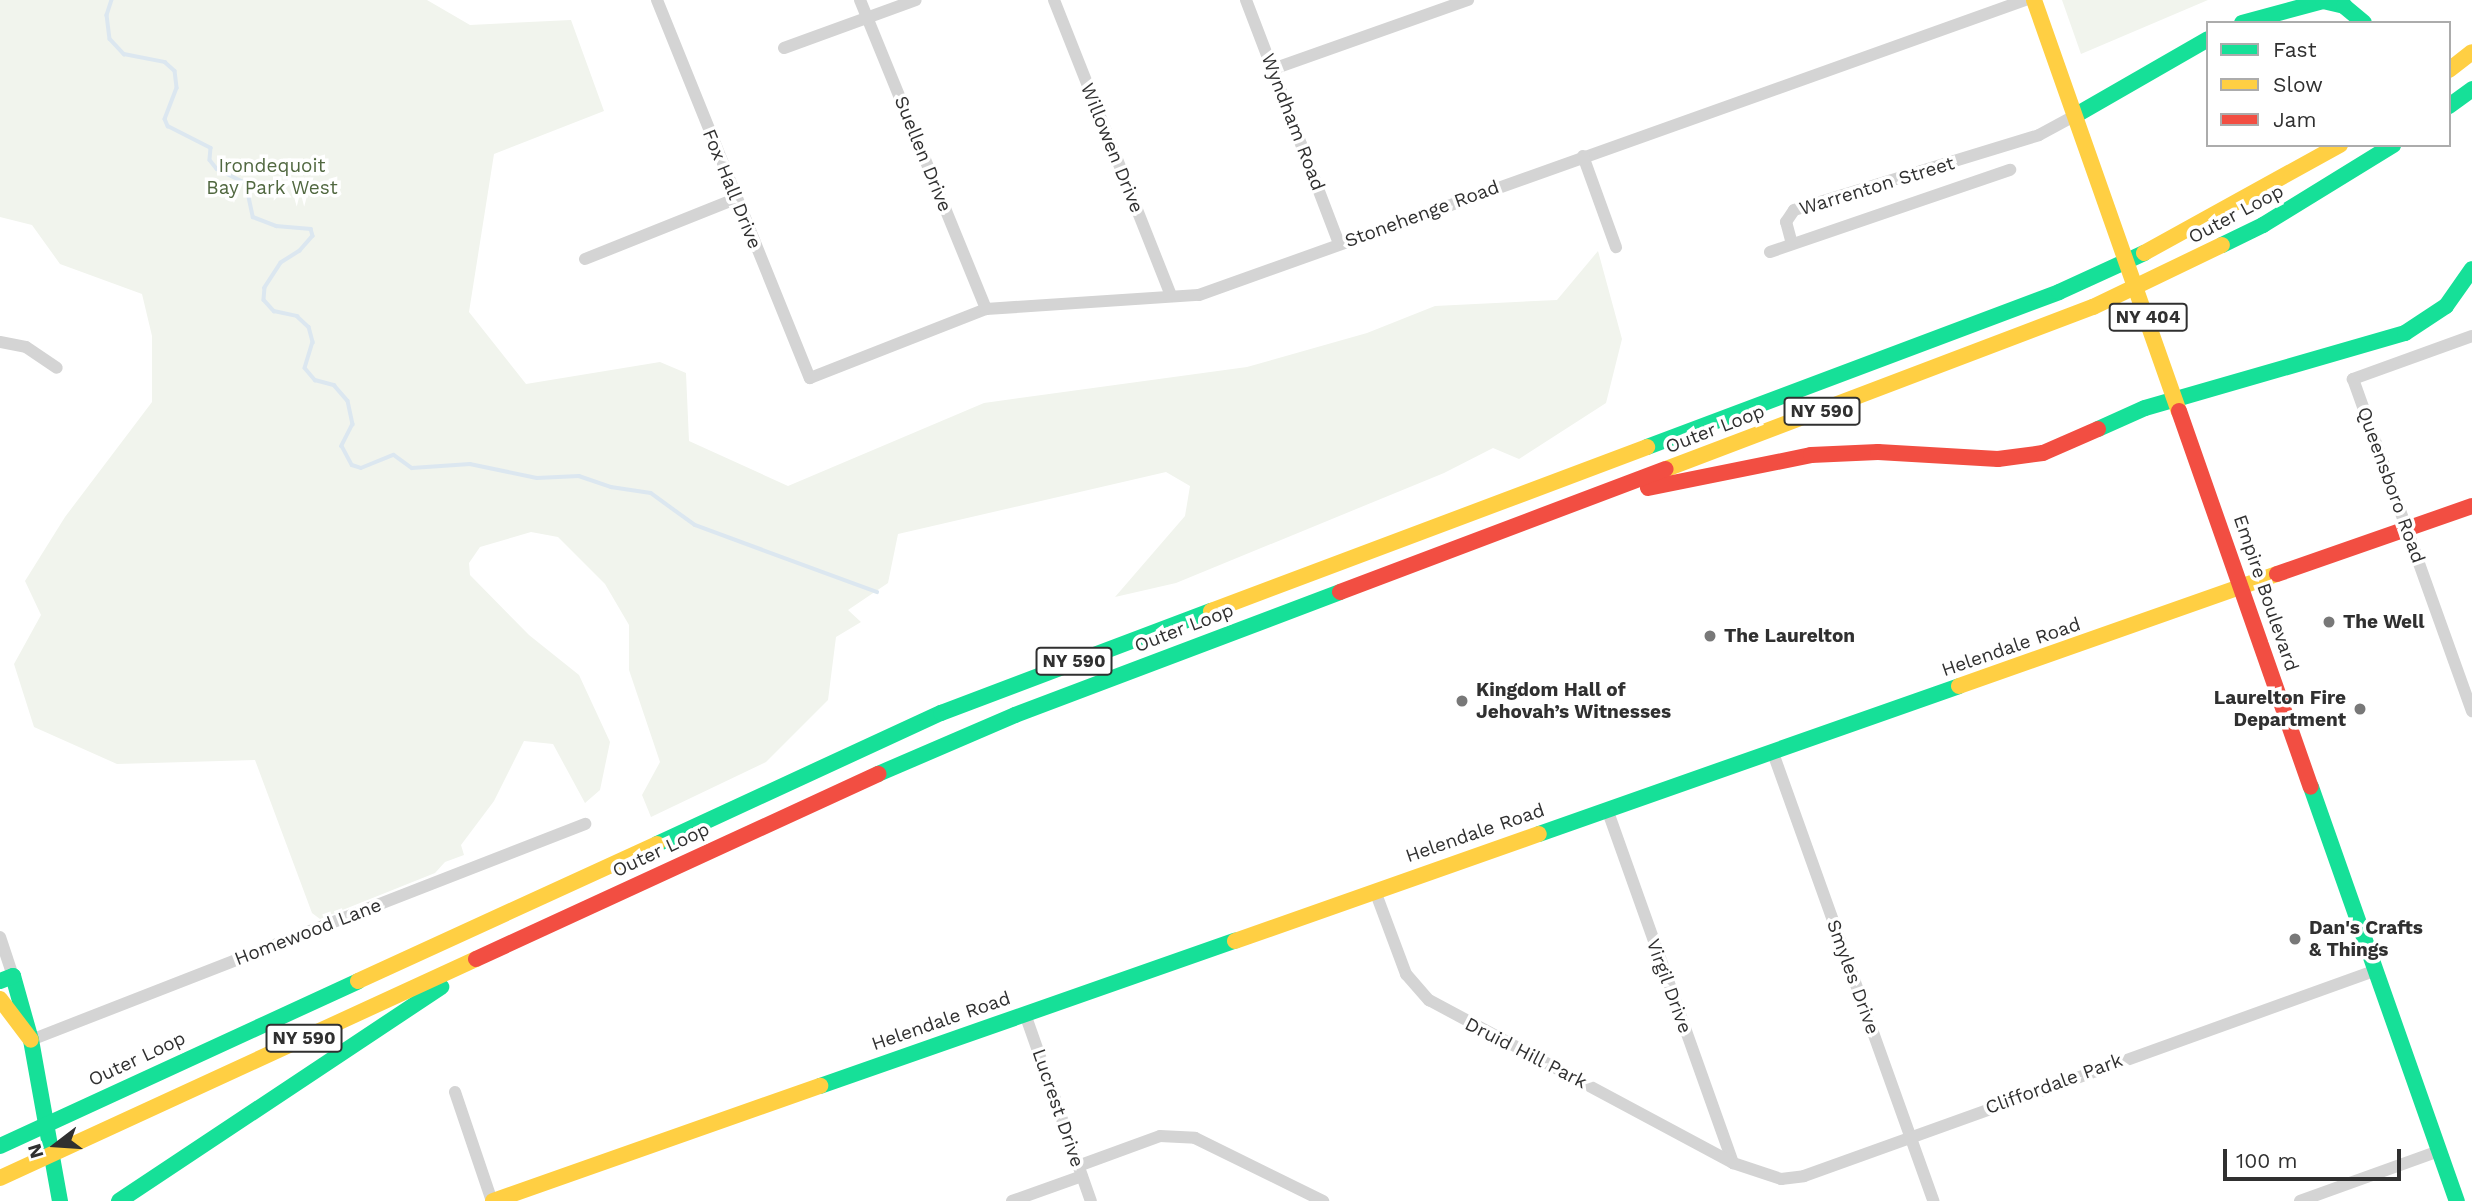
<!DOCTYPE html>
<html>
<head>
<meta charset="utf-8">
<style>
  body { margin:0 }
  #map { position:relative; width:2472px; height:1201px; overflow:hidden; background:#fff; font-family:"Work Sans",sans-serif }
  div>[style] { position:absolute }
  .green>* { inset:0; background:#f1f4ed }
  .stream>* { height:3.5px; margin:-1.75px; padding:0 1.75px; transform-origin:1.75px; border-radius:1.75px; background:#dce7f0 }
  .street>* { height:12px; margin:-6px; padding:0 6px; transform-origin:6px; border-radius:6px; background:#d4d4d4 }
  .fast>* { height:16px; margin:-8px; padding:0 8px; transform-origin:8px; border-radius:8px; background:#16e098 }
  .slow>* { height:16px; margin:-8px; padding:0 8px; transform-origin:8px; border-radius:8px; background:#ffcf43 }
  .jam>* { height:16px; margin:-8px; padding:0 8px; transform-origin:8px; border-radius:8px; background:#f24e42 }
  .dots>* { width:19px; height:19px; translate:-50% -50%; box-sizing:border-box; border:4px solid #fff; border-radius:50% }
  span { translate:-50% -50%; white-space:nowrap; text-align:center; line-height:1.15; -webkit-text-stroke:7px #fff; paint-order:stroke }
  .shield-label span { padding:2px 5px; background:#fff; border:2px solid; border-radius:5px; -webkit-text-stroke-width:0 }
  .shield-label { font-size:18px; color:#303030; font-weight:700 }
  .street-label { font-size:19px; color:#303030 }
  .park-label { font-size:19px; color:#516840 }
  .poi-label { font-size:19px; color:#303030; font-weight:700 }
  .left { translate:0 -50%; text-align:left }
  .right { translate:-100% -50%; text-align:right }
  .legend { position:absolute; left:2206px; top:21px; width:245px; height:126px; box-sizing:border-box; background:#fff; border:2px solid #acacac; margin:0; padding:9px 12px; list-style:none; font-size:21px; color:#303030 }
  .legend li { display:flex; align-items:center; gap:14px; height:35px }
  .legend b { width:35px; border:2px solid #acacac }
  .north { position:absolute; left:21px; top:1110px; width:70px; height:70px; -webkit-text-stroke:5px #fff; paint-order:stroke; rotate:253deg; font-size:19px; font-weight:700; line-height:28px; text-align:center; color:#303030 }
  .north::after { content:''; display:block; margin:auto; width:24px; height:32px; background:#303030; clip-path:polygon(50% 0,100% 100%,50% 72%,0 100%) }
  .scale { position:absolute; left:2223px; top:1149px; width:178px; height:32px; box-sizing:border-box; border:4px solid #303030; border-top:0; padding-left:9px; font-size:21px; line-height:24px; white-space:nowrap; color:#303030; -webkit-text-stroke:5px #fff; paint-order:stroke }
</style>
</head>
<body>
<div id="map">
  <div class="green">
    <div style="clip-path:polygon(0 0,427px 0,470px 25px,571px 20px,604px 111px,494px 154px,469px 312px,526px 384px,660px 362px,686px 373px,689px 441px,788px 486px,984px 403px,1247px 367px,1367px 333px,1435px 306px,1557px 300px,1598px 251px,1622px 339px,1606px 403px,1519px 459px,1493px 448px,1444px 473px,1176px 583px,1115px 597px,1185px 516px,1190px 486px,1166px 472px,898px 534px,888px 583px,848px 610px,861px 622px,836px 637px,828px 700px,766px 762px,651px 817px,642px 795px,660px 762px,629px 670px,629px 625px,605px 584px,558px 537px,531px 532px,480px 547px,469px 563px,470px 575px,529px 635px,579px 675px,610px 742px,600px 790px,585px 803px,553px 744px,524px 741px,494px 801px,461px 845px,464px 855px,445px 862px,435px 873px,320px 919px,312px 913px,255px 760px,117px 764px,34px 727px,14px 664px,41px 615px,25px 581px,65px 517px,152px 402px,152px 336px,142px 294px,60px 264px,32px 225px,0 217px)"></div>
    <div style="clip-path:polygon(2062px 0,2208px 0,2081px 54px)"></div>
  </div>
  <div class="stream">
    <div style="left:112px;top:0;width:16px;rotate:108deg"></div>
    <div style="left:107px;top:15px;width:24px;rotate:83deg"></div>
    <div style="left:110px;top:39px;width:21px;rotate:47deg"></div>
    <div style="left:124px;top:54px;width:42px;rotate:11deg"></div>
    <div style="left:165px;top:62px;width:13px;rotate:42deg"></div>
    <div style="left:175px;top:71px;width:17px;rotate:83deg"></div>
    <div style="left:177px;top:88px;width:33px;rotate:111deg"></div>
    <div style="left:165px;top:119px;width:8px;rotate:67deg"></div>
    <div style="left:168px;top:126px;width:48px;rotate:27.1deg"></div>
    <div style="left:211px;top:148px;width:12px;rotate:95deg"></div>
    <div style="left:210px;top:160px;width:11px;rotate:52deg"></div>
    <div style="left:217px;top:169px;width:32px;rotate:26deg"></div>
    <div style="left:246px;top:183px;width:35px;rotate:78deg"></div>
    <div style="left:253px;top:217px;width:25px;rotate:21deg"></div>
    <div style="left:276px;top:226px;width:35px;rotate:5deg"></div>
    <div style="left:311px;top:229px;width:7px;rotate:74deg"></div>
    <div style="left:313px;top:236px;width:20px;rotate:131deg"></div>
    <div style="left:300px;top:251px;width:22px;rotate:148deg"></div>
    <div style="left:281px;top:263px;width:30px;rotate:123deg"></div>
    <div style="left:265px;top:288px;width:12px;rotate:95deg"></div>
    <div style="left:264px;top:300px;width:15px;rotate:48deg"></div>
    <div style="left:274px;top:311px;width:24px;rotate:12deg"></div>
    <div style="left:297px;top:316px;width:16px;rotate:43deg"></div>
    <div style="left:309px;top:327px;width:16px;rotate:75deg"></div>
    <div style="left:313px;top:342px;width:27px;rotate:107deg"></div>
    <div style="left:305px;top:368px;width:16px;rotate:50deg"></div>
    <div style="left:315px;top:380px;width:20px;rotate:15deg"></div>
    <div style="left:334px;top:385px;width:21px;rotate:49deg"></div>
    <div style="left:348px;top:401px;width:24px;rotate:78deg"></div>
    <div style="left:353px;top:424px;width:25px;rotate:117deg"></div>
    <div style="left:342px;top:446px;width:21px;rotate:62deg"></div>
    <div style="left:352px;top:465px;width:9px;rotate:18deg"></div>
    <div style="left:361px;top:468px;width:35px;rotate:-22deg"></div>
    <div style="left:394px;top:455px;width:22px;rotate:36deg"></div>
    <div style="left:412px;top:468px;width:58px;rotate:-3.9deg"></div>
    <div style="left:470px;top:464px;width:68px;rotate:11.8deg"></div>
    <div style="left:537px;top:478px;width:42px;rotate:-2.7deg"></div>
    <div style="left:579px;top:476px;width:34px;rotate:19deg"></div>
    <div style="left:611px;top:487px;width:40px;rotate:8.5deg"></div>
    <div style="left:651px;top:493px;width:54px;rotate:36deg"></div>
    <div style="left:695px;top:525px;width:194px;rotate:20.2deg"></div>
  </div>
  <div class="street">
    <div style="left:657px;top:0;width:408px;rotate:68deg"></div>
    <div style="left:810px;top:378px;width:189px;rotate:-21.4deg"></div>
    <div style="left:986px;top:309px;width:213px;rotate:-3.8deg"></div>
    <div style="left:1199px;top:295px;width:877px;rotate:-19.65deg"></div>
    <div style="left:860px;top:0;width:334px;rotate:67.8deg"></div>
    <div style="left:1054px;top:0;width:318px;rotate:68.4deg"></div>
    <div style="left:1246px;top:0;width:260px;rotate:69.1deg"></div>
    <div style="left:784px;top:48px;width:140px;rotate:-20deg"></div>
    <div style="left:1273px;top:69px;width:207px;rotate:-19.5deg"></div>
    <div style="left:1583px;top:156px;width:97px;rotate:70.1deg"></div>
    <div style="left:1792px;top:244px;width:23px;rotate:-105deg"></div>
    <div style="left:1786px;top:222px;width:14px;rotate:-56deg"></div>
    <div style="left:1794px;top:210px;width:256px;rotate:-17deg"></div>
    <div style="left:2039px;top:135px;width:42px;rotate:-28.4deg"></div>
    <div style="left:1770px;top:252px;width:254px;rotate:-18.9deg"></div>
    <div style="left:585px;top:259px;width:162px;rotate:-21.8deg"></div>
    <div style="left:2472px;top:336px;width:127px;rotate:160.1deg"></div>
    <div style="left:2353px;top:379px;width:353px;rotate:70.3deg"></div>
    <div style="left:0;top:342px;width:26px;rotate:11deg"></div>
    <div style="left:26px;top:347px;width:37px;rotate:34deg"></div>
    <div style="left:1773px;top:753px;width:476px;rotate:70.3deg"></div>
    <div style="left:1607px;top:809px;width:376px;rotate:70.4deg"></div>
    <div style="left:1375px;top:891px;width:89px;rotate:69.5deg"></div>
    <div style="left:1406px;top:974px;width:35px;rotate:49deg"></div>
    <div style="left:1429px;top:1000px;width:345px;rotate:28.2deg"></div>
    <div style="left:1733px;top:1163px;width:51px;rotate:18.4deg"></div>
    <div style="left:1781px;top:1179px;width:23px;rotate:-7deg"></div>
    <div style="left:1804px;top:1176px;width:606px;rotate:-19.78deg"></div>
    <div style="left:0;top:937px;width:41px;rotate:71.6deg"></div>
    <div style="left:1025px;top:1014px;width:198px;rotate:70.6deg"></div>
    <div style="left:31px;top:1040px;width:595px;rotate:-21.3deg"></div>
    <div style="left:455px;top:1092px;width:115px;rotate:71.3deg"></div>
    <div style="left:1078px;top:1166px;width:87px;rotate:-20.1deg"></div>
    <div style="left:1160px;top:1136px;width:35px;rotate:3deg"></div>
    <div style="left:1195px;top:1138px;width:143px;rotate:26.2deg"></div>
    <div style="left:1012px;top:1201px;width:74px;rotate:-19.7deg"></div>
    <div style="left:2300px;top:1201px;width:148px;rotate:-19.8deg"></div>
  </div>
  <div class="fast">
    <div style="left:2242px;top:23px;width:84px;rotate:-15.2deg"></div>
    <div style="left:2323px;top:1px;width:22px;rotate:13deg"></div>
    <div style="left:2344px;top:6px;width:26px;rotate:40deg"></div>
    <div style="left:2449px;top:106px;width:29px;rotate:-36deg"></div>
    <div style="left:2076px;top:115px;width:152px;rotate:-29.9deg"></div>
    <div style="left:2222px;top:245px;width:46px;rotate:-26deg"></div>
    <div style="left:2263px;top:225px;width:153px;rotate:-31.6deg"></div>
    <div style="left:2098px;top:429px;width:51px;rotate:-24.1deg"></div>
    <div style="left:2145px;top:408px;width:271px;rotate:-16.1deg"></div>
    <div style="left:2405px;top:333px;width:49px;rotate:-33.4deg"></div>
    <div style="left:2446px;top:306px;width:45px;rotate:-54.9deg"></div>
    <div style="left:1647px;top:447px;width:440px;rotate:-20.6deg"></div>
    <div style="left:2059px;top:292px;width:94px;rotate:-24.6deg"></div>
    <div style="left:878px;top:774px;width:149px;rotate:-23.3deg"></div>
    <div style="left:1015px;top:715px;width:347px;rotate:-20.7deg"></div>
    <div style="left:2311px;top:787px;width:439px;rotate:70.6deg"></div>
    <div style="left:1539px;top:834px;width:445px;rotate:-19.4deg"></div>
    <div style="left:657px;top:844px;width:313px;rotate:-24.8deg"></div>
    <div style="left:941px;top:713px;width:289px;rotate:-20.7deg"></div>
    <div style="left:13px;top:976px;width:66px;rotate:74.3deg"></div>
    <div style="left:31px;top:1040px;width:164px;rotate:79.8deg"></div>
    <div style="left:0;top:981px;width:14px;rotate:-21deg"></div>
    <div style="left:820px;top:1086px;width:440px;rotate:-19.3deg"></div>
    <div style="left:0;top:1146px;width:394px;rotate:-24.7deg"></div>
    <div style="left:119px;top:1201px;width:387px;rotate:-33.6deg"></div>
  </div>
  <div class="slow">
    <div style="left:2034px;top:0;width:436px;rotate:70.6deg"></div>
    <div style="left:2449px;top:70px;width:29px;rotate:-38deg"></div>
    <div style="left:2144px;top:253px;width:224px;rotate:-28.9deg"></div>
    <div style="left:1666px;top:469px;width:457px;rotate:-20.8deg"></div>
    <div style="left:2093px;top:307px;width:143px;rotate:-25.7deg"></div>
    <div style="left:1211px;top:611px;width:466px;rotate:-20.6deg"></div>
    <div style="left:1959px;top:686px;width:337px;rotate:-19.4deg"></div>
    <div style="left:1235px;top:941px;width:322px;rotate:-19.4deg"></div>
    <div style="left:358px;top:981px;width:329px;rotate:-24.6deg"></div>
    <div style="left:0;top:999px;width:51px;rotate:52.9deg"></div>
    <div style="left:0;top:1178px;width:524px;rotate:-24.71deg"></div>
    <div style="left:493px;top:1201px;width:347px;rotate:-19.4deg"></div>
  </div>
  <div class="jam">
    <div style="left:2179px;top:411px;width:398px;rotate:70.7deg"></div>
    <div style="left:1648px;top:488px;width:166px;rotate:-11.4deg"></div>
    <div style="left:1811px;top:455px;width:67px;rotate:-2.6deg"></div>
    <div style="left:1878px;top:452px;width:120px;rotate:3.3deg"></div>
    <div style="left:1998px;top:459px;width:45px;rotate:-7.6deg"></div>
    <div style="left:2043px;top:453px;width:60px;rotate:-23.6deg"></div>
    <div style="left:2277px;top:574px;width:207px;rotate:-19.2deg"></div>
    <div style="left:1340px;top:592px;width:348px;rotate:-20.7deg"></div>
    <div style="left:476px;top:959px;width:443px;rotate:-24.7deg"></div>
  </div>
  <div class="dots">
    <div style="left:2329px;top:622px;background:#787878"></div>
    <div style="left:1710px;top:636px;background:#787878"></div>
    <div style="left:1462px;top:701px;background:#787878"></div>
    <div style="left:2360px;top:709px;background:#787878"></div>
    <div style="left:2295px;top:939px;background:#787878"></div>
  </div>
  <div class="shield-label">
    <span style="left:2148px;top:317px">NY 404</span>
    <span style="left:1822px;top:411px">NY 590</span>
    <span style="left:1074px;top:661px">NY 590</span>
    <span style="left:304px;top:1038px">NY 590</span>
  </div>
  <div class="street-label">
    <span style="left:1293px;top:122px;rotate:69deg">Wyndham Road</span>
    <span style="left:1112px;top:148px;rotate:68deg">Willowen Drive</span>
    <span style="left:923px;top:154px;rotate:68deg">Suellen Drive</span>
    <span style="left:1877px;top:186px;rotate:-17deg">Warrenton Street</span>
    <span style="left:732px;top:189px;rotate:68deg">Fox Hall Drive</span>
    <span style="left:1422px;top:214px;rotate:-20deg">Stonehenge Road</span>
    <span style="left:2236px;top:214px;rotate:-28deg">Outer Loop</span>
    <span style="left:1715px;top:429px;rotate:-21deg">Outer Loop</span>
    <span style="left:2391px;top:485px;rotate:70deg">Queensboro Road</span>
    <span style="left:2266px;top:593px;rotate:71deg">Empire Boulevard</span>
    <span style="left:1184px;top:628px;rotate:-21deg">Outer Loop</span>
    <span style="left:2011px;top:647px;rotate:-19deg">Helendale Road</span>
    <span style="left:1475px;top:833px;rotate:-19deg">Helendale Road</span>
    <span style="left:661px;top:850px;rotate:-25deg">Outer Loop</span>
    <span style="left:308px;top:932px;rotate:-21deg">Homewood Lane</span>
    <span style="left:1853px;top:977px;rotate:70deg">Smyles Drive</span>
    <span style="left:1669px;top:986px;rotate:70deg">Virgil Drive</span>
    <span style="left:941px;top:1021px;rotate:-19deg">Helendale Road</span>
    <span style="left:1526px;top:1053px;rotate:27deg">Druid Hill Park</span>
    <span style="left:137px;top:1059px;rotate:-25deg">Outer Loop</span>
    <span style="left:2054px;top:1084px;rotate:-20deg">Cliffordale Park</span>
    <span style="left:1058px;top:1108px;rotate:71deg">Lucrest Drive</span>
  </div>
  <div class="park-label">
    <span style="left:272px;top:177px">Irondequoit<br>Bay Park West</span>
  </div>
  <div class="poi-label">
    <span class="left" style="left:2343px;top:622px">The Well</span>
    <span class="left" style="left:1724px;top:636px">The Laurelton</span>
    <span class="left" style="left:1476px;top:701px">Kingdom Hall of<br>Jehovah’s Witnesses</span>
    <span class="right" style="left:2346px;top:709px">Laurelton Fire<br>Department</span>
    <span class="left" style="left:2309px;top:939px">Dan's Crafts<br>&amp; Things</span>
  </div>
  <ul class="legend">
  <li><b style="height:9px;background:#16e098"></b>Fast</li>
  <li><b style="height:9px;background:#ffcf43"></b>Slow</li>
  <li><b style="height:9px;background:#f24e42"></b>Jam</li>
  </ul>
  <div class="north">N</div>
  <div class="scale">100 m</div>
</div>
</body>
</html>
